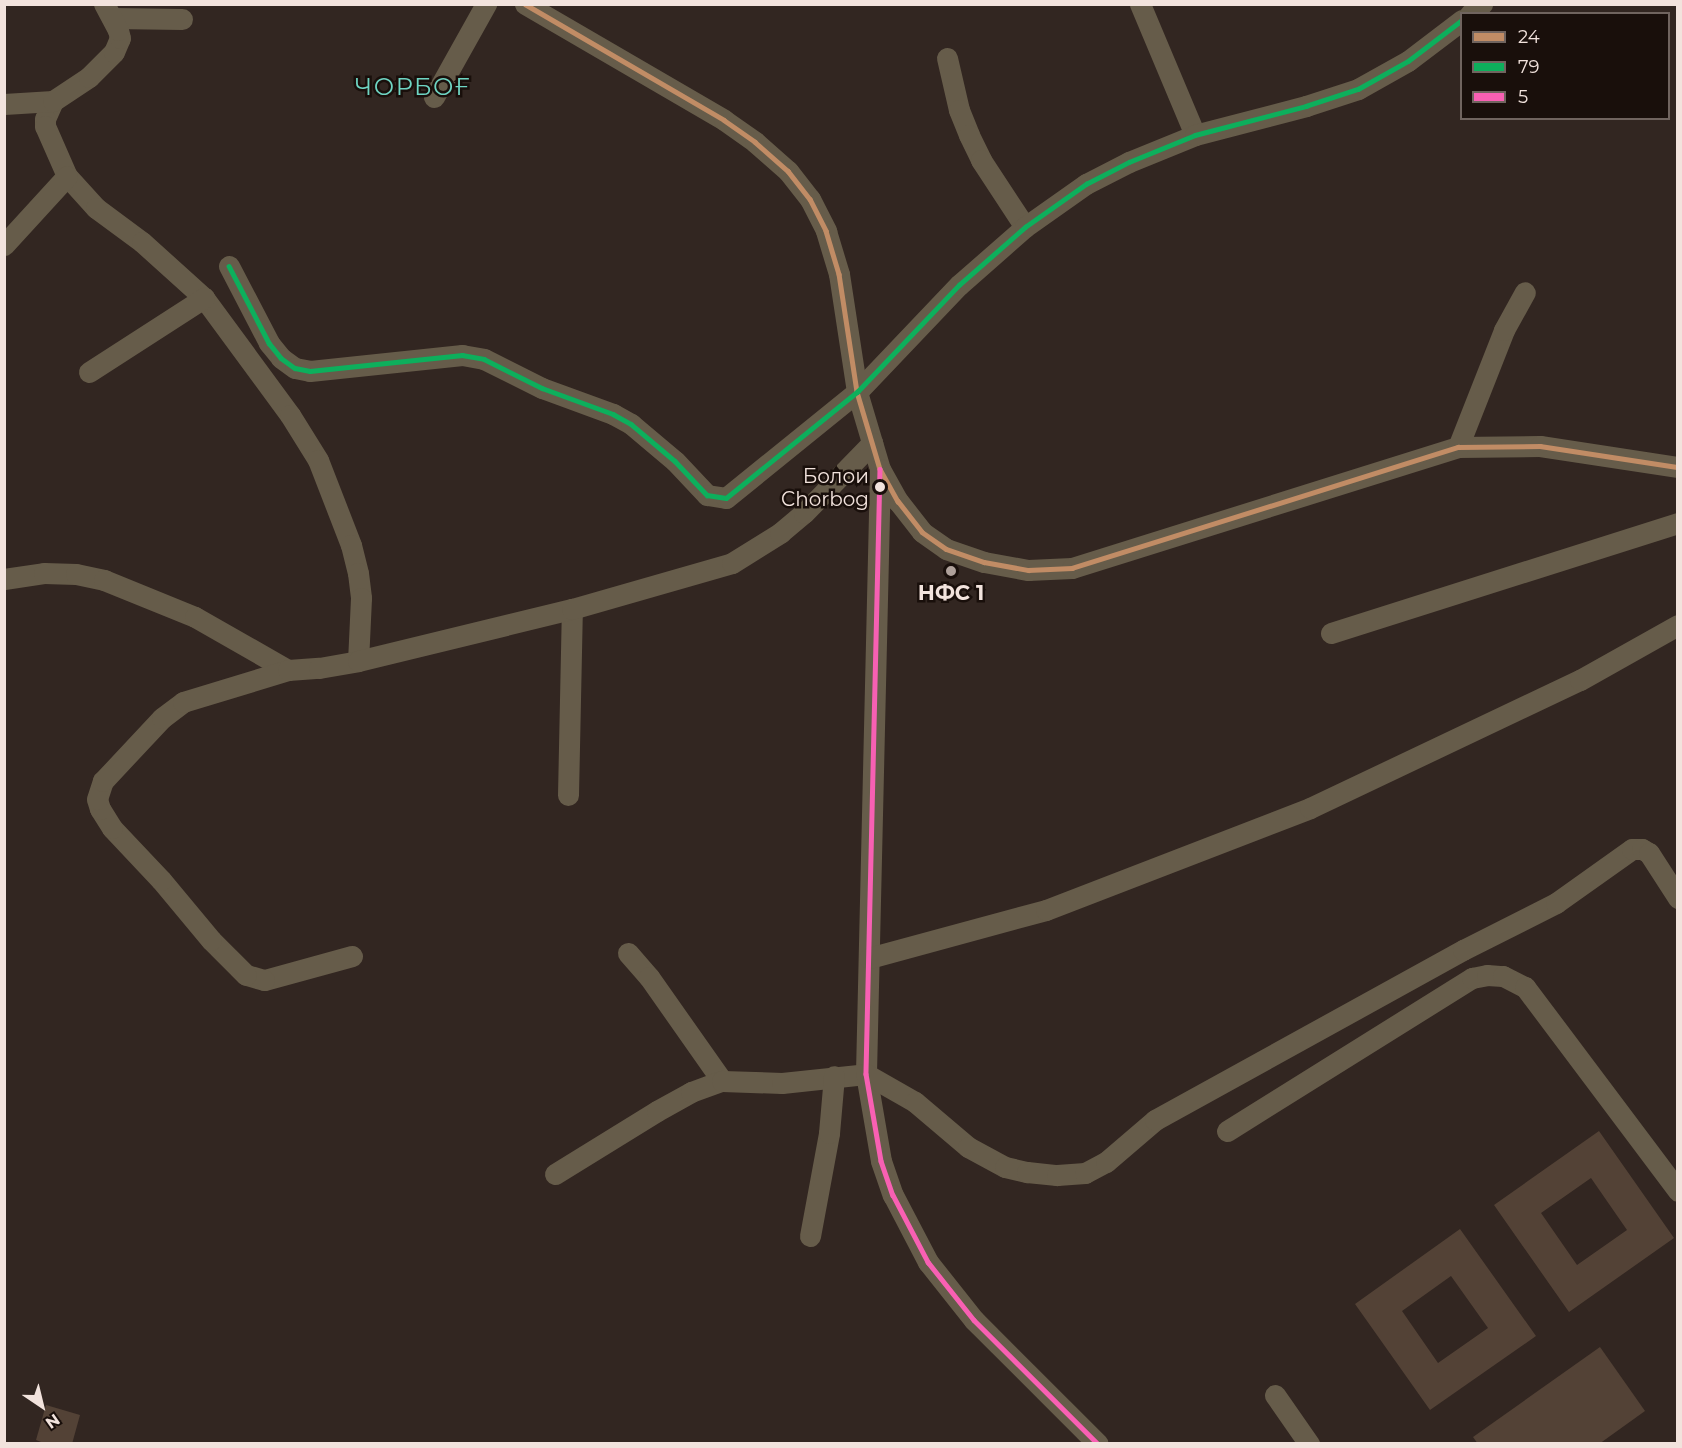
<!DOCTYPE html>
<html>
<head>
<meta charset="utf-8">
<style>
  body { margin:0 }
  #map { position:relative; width:1682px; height:1448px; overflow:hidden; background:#322621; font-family:Montserrat,sans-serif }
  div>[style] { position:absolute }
  .building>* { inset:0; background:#534236 }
  .minor>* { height:21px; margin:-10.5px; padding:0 10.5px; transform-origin:10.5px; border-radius:10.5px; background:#665c4a }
  .bus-1>* { height:4.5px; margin:-2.25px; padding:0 2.25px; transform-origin:2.25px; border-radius:2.25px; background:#c18c65 }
  .bus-2>* { height:4.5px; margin:-2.25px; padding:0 2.25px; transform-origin:2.25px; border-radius:2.25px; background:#0daf5c }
  .bus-3>* { height:4.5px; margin:-2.25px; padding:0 2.25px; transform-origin:2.25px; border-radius:2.25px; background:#f860b3 }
  .dots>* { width:16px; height:16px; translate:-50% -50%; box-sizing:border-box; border:3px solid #190f0b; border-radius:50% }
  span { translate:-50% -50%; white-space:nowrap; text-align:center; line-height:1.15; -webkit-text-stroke:5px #190f0b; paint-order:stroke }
  .bus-label { font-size:20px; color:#f2e3dd }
  .right { translate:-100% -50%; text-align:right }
  .poi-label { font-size:21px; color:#f2e3dd; font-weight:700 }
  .quarter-label { font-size:24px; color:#6fd5c3; letter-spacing:1.5px }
  .frame { position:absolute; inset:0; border:6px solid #f2e3dd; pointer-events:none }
  .legend { position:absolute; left:1460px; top:12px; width:210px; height:108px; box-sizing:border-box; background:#190f0b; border:2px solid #70645f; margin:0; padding:8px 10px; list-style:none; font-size:18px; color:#f2e3dd }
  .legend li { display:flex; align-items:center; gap:12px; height:30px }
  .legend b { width:30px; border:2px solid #70645f }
  .north { position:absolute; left:12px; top:1376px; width:60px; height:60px; -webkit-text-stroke:4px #190f0b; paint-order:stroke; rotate:145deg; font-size:16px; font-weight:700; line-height:24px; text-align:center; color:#f2e3dd }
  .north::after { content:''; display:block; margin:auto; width:21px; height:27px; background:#f2e3dd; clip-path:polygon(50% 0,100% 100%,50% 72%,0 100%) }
</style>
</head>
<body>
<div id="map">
  <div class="building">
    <div style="clip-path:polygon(evenodd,1599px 1131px,1674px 1238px,1569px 1312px,1494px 1205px,1599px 1131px,1591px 1178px,1627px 1230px,1577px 1265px,1541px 1213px,1591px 1178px)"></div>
    <div style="clip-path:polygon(evenodd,1460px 1229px,1536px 1336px,1430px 1410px,1355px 1304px,1460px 1229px,1451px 1276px,1488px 1328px,1438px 1363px,1402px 1311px,1451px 1276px)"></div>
    <div style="clip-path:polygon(1600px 1347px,1645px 1411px,1599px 1444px,1478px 1444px,1473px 1437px)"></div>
    <div style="clip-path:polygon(46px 1405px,80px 1415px,72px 1444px,46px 1444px,36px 1440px)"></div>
  </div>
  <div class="minor">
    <div style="left:525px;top:4px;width:230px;rotate:30.2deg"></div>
    <div style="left:724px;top:120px;width:38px;rotate:35deg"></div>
    <div style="left:755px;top:142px;width:44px;rotate:41.3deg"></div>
    <div style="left:788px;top:171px;width:36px;rotate:52deg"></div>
    <div style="left:810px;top:199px;width:36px;rotate:63deg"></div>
    <div style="left:826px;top:231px;width:45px;rotate:73.2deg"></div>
    <div style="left:839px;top:274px;width:119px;rotate:81.3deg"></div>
    <div style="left:857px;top:392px;width:80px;rotate:73.4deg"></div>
    <div style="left:880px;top:469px;width:37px;rotate:61deg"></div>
    <div style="left:898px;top:501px;width:39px;rotate:52deg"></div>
    <div style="left:922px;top:532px;width:29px;rotate:35deg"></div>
    <div style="left:946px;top:549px;width:40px;rotate:18.9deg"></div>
    <div style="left:984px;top:562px;width:45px;rotate:10.3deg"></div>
    <div style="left:1028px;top:570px;width:44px;rotate:-2.6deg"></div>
    <div style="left:1072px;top:568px;width:405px;rotate:-17.4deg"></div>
    <div style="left:1458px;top:447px;width:82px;rotate:-0.7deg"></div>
    <div style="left:1540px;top:446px;width:140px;rotate:8.7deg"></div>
    <div style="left:1140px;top:4px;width:142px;rotate:67.2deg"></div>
    <div style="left:1470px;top:14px;width:16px;rotate:-40deg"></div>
    <div style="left:112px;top:18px;width:70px;rotate:0.8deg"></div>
    <div style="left:947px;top:58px;width:53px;rotate:77deg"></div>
    <div style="left:959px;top:110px;width:27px;rotate:68deg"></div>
    <div style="left:969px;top:135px;width:28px;rotate:64deg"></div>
    <div style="left:981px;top:160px;width:80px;rotate:56.7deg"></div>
    <div style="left:434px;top:97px;width:107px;rotate:-60.8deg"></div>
    <div style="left:53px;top:101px;width:20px;rotate:114deg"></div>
    <div style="left:45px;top:119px;width:7px;rotate:90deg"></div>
    <div style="left:45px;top:126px;width:55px;rotate:66.3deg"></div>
    <div style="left:67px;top:176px;width:43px;rotate:47.8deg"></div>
    <div style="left:96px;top:208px;width:57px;rotate:36.5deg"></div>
    <div style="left:142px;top:242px;width:84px;rotate:42.1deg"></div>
    <div style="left:204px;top:298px;width:145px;rotate:53.7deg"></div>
    <div style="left:290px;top:415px;width:53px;rotate:58.1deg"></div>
    <div style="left:318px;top:460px;width:91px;rotate:68.8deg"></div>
    <div style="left:351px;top:545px;width:29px;rotate:76deg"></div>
    <div style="left:358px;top:573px;width:25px;rotate:83deg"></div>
    <div style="left:361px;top:598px;width:63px;rotate:92.7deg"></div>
    <div style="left:4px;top:104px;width:49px;rotate:-3.5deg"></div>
    <div style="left:53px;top:101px;width:43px;rotate:-33.7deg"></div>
    <div style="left:89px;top:77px;width:35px;rotate:-45deg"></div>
    <div style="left:114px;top:52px;width:15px;rotate:-67deg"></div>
    <div style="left:120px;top:38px;width:8px;rotate:-104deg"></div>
    <div style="left:118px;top:30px;width:30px;rotate:-118deg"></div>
    <div style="left:4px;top:245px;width:93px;rotate:-47.6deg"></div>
    <div style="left:229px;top:266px;width:87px;rotate:62.5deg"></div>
    <div style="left:269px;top:343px;width:19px;rotate:51deg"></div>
    <div style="left:281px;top:358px;width:17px;rotate:36deg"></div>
    <div style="left:295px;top:368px;width:15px;rotate:11deg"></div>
    <div style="left:310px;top:371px;width:153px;rotate:-6deg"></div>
    <div style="left:462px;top:355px;width:22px;rotate:10deg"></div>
    <div style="left:484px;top:359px;width:65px;rotate:26.6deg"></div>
    <div style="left:542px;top:388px;width:76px;rotate:20.1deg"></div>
    <div style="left:613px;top:414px;width:21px;rotate:29deg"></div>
    <div style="left:631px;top:424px;width:57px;rotate:40.1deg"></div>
    <div style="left:675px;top:461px;width:47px;rotate:46.7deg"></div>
    <div style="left:707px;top:495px;width:19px;rotate:9deg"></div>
    <div style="left:726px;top:498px;width:169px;rotate:-39deg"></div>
    <div style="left:857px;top:392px;width:148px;rotate:-46.4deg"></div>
    <div style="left:959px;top:285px;width:88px;rotate:-41.3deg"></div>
    <div style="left:1025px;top:227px;width:75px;rotate:-35.2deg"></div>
    <div style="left:1086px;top:184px;width:48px;rotate:-27.1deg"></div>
    <div style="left:1129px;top:162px;width:71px;rotate:-22.2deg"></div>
    <div style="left:1195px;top:135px;width:115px;rotate:-14.6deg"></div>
    <div style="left:1306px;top:106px;width:55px;rotate:-18.1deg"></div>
    <div style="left:1358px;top:89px;width:57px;rotate:-29.2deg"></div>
    <div style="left:1408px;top:61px;width:68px;rotate:-37.2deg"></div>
    <div style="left:89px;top:372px;width:137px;rotate:-32.8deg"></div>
    <div style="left:1458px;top:447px;width:126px;rotate:-68.5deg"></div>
    <div style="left:1504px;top:330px;width:43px;rotate:-61.1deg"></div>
    <div style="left:880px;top:470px;width:604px;rotate:91.33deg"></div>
    <div style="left:866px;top:1074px;width:88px;rotate:80.2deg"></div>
    <div style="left:881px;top:1161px;width:36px;rotate:71deg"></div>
    <div style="left:893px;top:1195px;width:76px;rotate:62.4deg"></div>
    <div style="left:928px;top:1262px;width:74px;rotate:51.6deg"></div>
    <div style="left:974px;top:1320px;width:175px;rotate:45deg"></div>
    <div style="left:4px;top:579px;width:40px;rotate:-8.5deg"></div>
    <div style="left:44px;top:573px;width:32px;rotate:2deg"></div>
    <div style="left:76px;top:574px;width:29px;rotate:12deg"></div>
    <div style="left:104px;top:580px;width:98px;rotate:22.1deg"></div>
    <div style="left:195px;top:617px;width:107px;rotate:29.7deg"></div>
    <div style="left:1331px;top:633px;width:364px;rotate:-17.6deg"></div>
    <div style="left:568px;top:795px;width:186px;rotate:-88.8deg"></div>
    <div style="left:628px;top:953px;width:32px;rotate:49deg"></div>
    <div style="left:649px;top:977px;width:127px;rotate:54.9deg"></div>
    <div style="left:352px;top:956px;width:91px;rotate:164.7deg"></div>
    <div style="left:264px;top:980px;width:19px;rotate:-164deg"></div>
    <div style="left:246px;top:975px;width:49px;rotate:-135deg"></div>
    <div style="left:211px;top:940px;width:78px;rotate:-129.8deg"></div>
    <div style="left:161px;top:880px;width:71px;rotate:-133.3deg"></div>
    <div style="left:112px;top:828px;width:22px;rotate:-122deg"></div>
    <div style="left:100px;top:809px;width:10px;rotate:-107deg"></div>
    <div style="left:97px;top:799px;width:19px;rotate:-72deg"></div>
    <div style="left:103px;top:781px;width:86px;rotate:-46.9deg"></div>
    <div style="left:162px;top:718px;width:26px;rotate:-37deg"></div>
    <div style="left:183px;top:702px;width:110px;rotate:-16.9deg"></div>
    <div style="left:288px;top:670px;width:31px;rotate:-4deg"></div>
    <div style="left:319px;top:668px;width:40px;rotate:-10deg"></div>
    <div style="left:358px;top:661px;width:220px;rotate:-13.7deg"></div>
    <div style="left:572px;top:609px;width:166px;rotate:-16deg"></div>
    <div style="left:732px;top:563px;width:57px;rotate:-32deg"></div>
    <div style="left:780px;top:533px;width:31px;rotate:-40deg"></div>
    <div style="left:804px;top:513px;width:98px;rotate:-45.8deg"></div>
    <div style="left:869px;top:958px;width:183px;rotate:-15.2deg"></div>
    <div style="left:1046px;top:910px;width:283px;rotate:-21.1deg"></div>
    <div style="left:1310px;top:808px;width:299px;rotate:-25.4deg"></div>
    <div style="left:1580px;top:680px;width:112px;rotate:-29.3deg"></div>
    <div style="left:1227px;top:1131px;width:289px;rotate:-32deg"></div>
    <div style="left:1472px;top:978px;width:15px;rotate:-11deg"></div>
    <div style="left:1487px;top:975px;width:16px;rotate:4deg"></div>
    <div style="left:1503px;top:976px;width:25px;rotate:27deg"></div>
    <div style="left:1525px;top:987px;width:255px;rotate:53.1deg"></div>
    <div style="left:555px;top:1174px;width:120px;rotate:-31.7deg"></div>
    <div style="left:657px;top:1111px;width:39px;rotate:-29deg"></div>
    <div style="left:691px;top:1092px;width:33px;rotate:-20deg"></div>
    <div style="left:722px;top:1081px;width:60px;rotate:1.9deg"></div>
    <div style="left:782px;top:1083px;width:84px;rotate:-6.1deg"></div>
    <div style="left:866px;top:1074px;width:56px;rotate:29.7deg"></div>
    <div style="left:915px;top:1102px;width:70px;rotate:40.3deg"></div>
    <div style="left:968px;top:1147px;width:42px;rotate:28.4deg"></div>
    <div style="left:1005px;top:1167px;width:23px;rotate:13deg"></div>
    <div style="left:1027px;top:1172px;width:30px;rotate:6deg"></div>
    <div style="left:1057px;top:1175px;width:28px;rotate:-4deg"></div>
    <div style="left:1085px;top:1173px;width:24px;rotate:-28deg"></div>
    <div style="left:1106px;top:1162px;width:65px;rotate:-40.6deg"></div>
    <div style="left:1155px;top:1120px;width:352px;rotate:-28.9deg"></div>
    <div style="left:1463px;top:950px;width:104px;rotate:-26.8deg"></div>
    <div style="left:1556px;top:903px;width:93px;rotate:-35.4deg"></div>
    <div style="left:1632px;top:849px;width:10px"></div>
    <div style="left:1642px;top:849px;width:8px;rotate:30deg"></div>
    <div style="left:1649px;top:853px;width:54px;rotate:57.2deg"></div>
    <div style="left:810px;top:1236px;width:105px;rotate:-79.5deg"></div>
    <div style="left:829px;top:1133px;width:57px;rotate:-85deg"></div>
    <div style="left:1275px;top:1395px;width:60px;rotate:55.2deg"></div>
  </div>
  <div class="bus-1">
    <div style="left:525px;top:4px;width:230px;rotate:30.2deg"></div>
    <div style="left:724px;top:120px;width:38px;rotate:35deg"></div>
    <div style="left:755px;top:142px;width:44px;rotate:41.3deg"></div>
    <div style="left:788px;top:171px;width:36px;rotate:52deg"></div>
    <div style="left:810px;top:199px;width:36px;rotate:63deg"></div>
    <div style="left:826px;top:231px;width:45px;rotate:73.2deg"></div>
    <div style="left:839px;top:274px;width:119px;rotate:81.3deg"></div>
    <div style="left:857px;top:392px;width:80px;rotate:73.4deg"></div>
    <div style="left:880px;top:469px;width:37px;rotate:61deg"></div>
    <div style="left:898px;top:501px;width:39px;rotate:52deg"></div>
    <div style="left:922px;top:532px;width:29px;rotate:35deg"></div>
    <div style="left:946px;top:549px;width:40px;rotate:18.9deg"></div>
    <div style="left:984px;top:562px;width:45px;rotate:10.3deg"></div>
    <div style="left:1028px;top:570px;width:44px;rotate:-2.6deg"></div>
    <div style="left:1072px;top:568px;width:405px;rotate:-17.4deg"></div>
    <div style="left:1458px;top:447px;width:82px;rotate:-0.7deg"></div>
    <div style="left:1540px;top:446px;width:140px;rotate:8.7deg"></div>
  </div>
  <div class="bus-2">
    <div style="left:229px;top:266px;width:87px;rotate:62.5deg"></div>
    <div style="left:269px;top:343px;width:19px;rotate:51deg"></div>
    <div style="left:281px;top:358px;width:17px;rotate:36deg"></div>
    <div style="left:295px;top:368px;width:15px;rotate:11deg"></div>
    <div style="left:310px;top:371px;width:153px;rotate:-6deg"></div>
    <div style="left:462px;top:355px;width:22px;rotate:10deg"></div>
    <div style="left:484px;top:359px;width:65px;rotate:26.6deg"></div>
    <div style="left:542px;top:388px;width:76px;rotate:20.1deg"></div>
    <div style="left:613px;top:414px;width:21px;rotate:29deg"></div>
    <div style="left:631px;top:424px;width:57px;rotate:40.1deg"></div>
    <div style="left:675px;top:461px;width:47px;rotate:46.7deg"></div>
    <div style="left:707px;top:495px;width:19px;rotate:9deg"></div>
    <div style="left:726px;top:498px;width:169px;rotate:-39deg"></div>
    <div style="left:857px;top:392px;width:148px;rotate:-46.4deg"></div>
    <div style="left:959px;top:285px;width:88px;rotate:-41.3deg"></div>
    <div style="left:1025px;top:227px;width:75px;rotate:-35.2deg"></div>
    <div style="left:1086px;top:184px;width:48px;rotate:-27.1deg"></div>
    <div style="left:1129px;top:162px;width:71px;rotate:-22.2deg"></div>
    <div style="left:1195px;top:135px;width:115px;rotate:-14.6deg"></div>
    <div style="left:1306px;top:106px;width:55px;rotate:-18.1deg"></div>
    <div style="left:1358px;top:89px;width:57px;rotate:-29.2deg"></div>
    <div style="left:1408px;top:61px;width:68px;rotate:-37.2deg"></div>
  </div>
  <div class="bus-3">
    <div style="left:880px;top:469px;width:605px;rotate:91.33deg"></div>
    <div style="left:866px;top:1074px;width:88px;rotate:80.2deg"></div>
    <div style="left:881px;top:1161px;width:36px;rotate:71deg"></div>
    <div style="left:893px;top:1195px;width:76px;rotate:62.4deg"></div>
    <div style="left:928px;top:1262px;width:74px;rotate:51.6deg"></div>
    <div style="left:974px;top:1320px;width:175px;rotate:45deg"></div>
  </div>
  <div class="dots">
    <div style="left:880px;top:487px;background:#f2e3dd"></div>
    <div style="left:951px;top:571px;background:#afa19b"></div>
  </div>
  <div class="bus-label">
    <span class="right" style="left:869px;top:488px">Болои<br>Chorbog</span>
  </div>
  <div class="poi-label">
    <span style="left:951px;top:593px">НФС 1</span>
  </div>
  <div class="quarter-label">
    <span style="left:413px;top:87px">ЧОРБОҒ</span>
  </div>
  <div class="frame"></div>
  <ul class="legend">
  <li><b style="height:8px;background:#c18c65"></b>24</li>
  <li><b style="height:8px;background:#0daf5c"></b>79</li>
  <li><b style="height:8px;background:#f860b3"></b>5</li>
  </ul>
  <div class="north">N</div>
</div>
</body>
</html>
